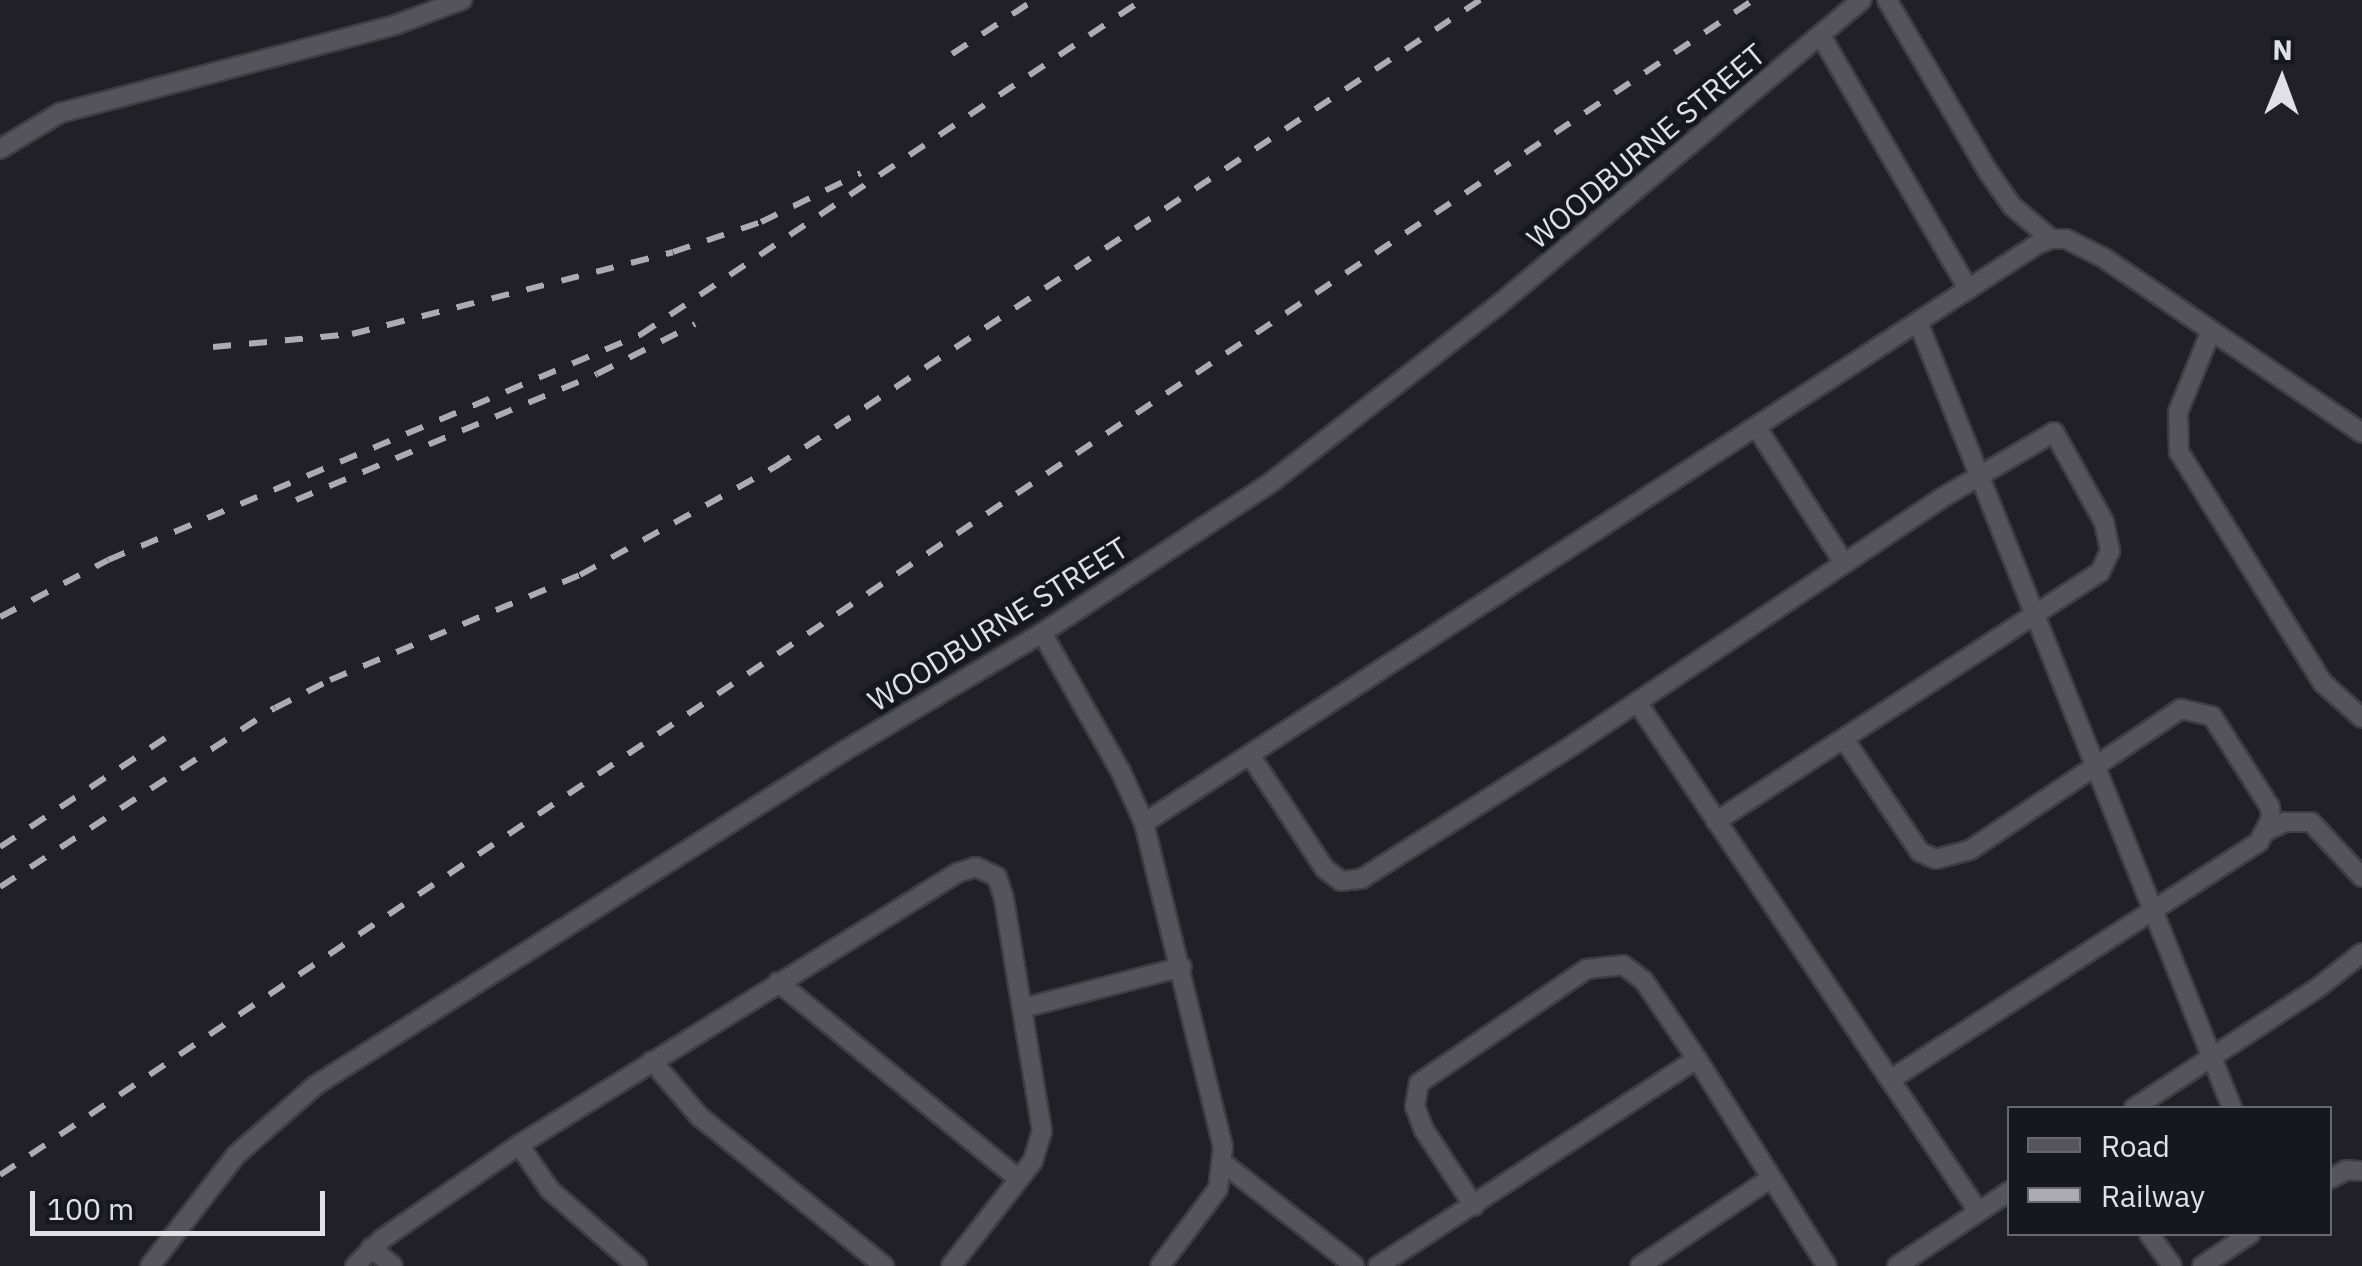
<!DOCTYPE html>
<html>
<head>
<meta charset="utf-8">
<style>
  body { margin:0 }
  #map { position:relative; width:2362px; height:1266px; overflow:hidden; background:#212027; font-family:"IBM Plex Sans",sans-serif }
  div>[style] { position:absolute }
  .roads { filter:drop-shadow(2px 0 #3d3d43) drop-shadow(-2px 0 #3d3d43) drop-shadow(0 2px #3d3d43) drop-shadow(0 -2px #3d3d43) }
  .minor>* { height:18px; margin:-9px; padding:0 9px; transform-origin:9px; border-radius:9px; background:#55545d }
  .rail>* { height:6px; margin-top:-3px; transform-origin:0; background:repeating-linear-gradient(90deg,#ababb0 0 18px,transparent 0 36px) }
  span { translate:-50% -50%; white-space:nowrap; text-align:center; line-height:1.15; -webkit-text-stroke:10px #17171e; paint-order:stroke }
  .street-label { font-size:30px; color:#e0e0e5 }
  .legend { position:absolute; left:2007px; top:1106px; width:325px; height:130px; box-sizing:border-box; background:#17171e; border:2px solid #67676e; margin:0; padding:12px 18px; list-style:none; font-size:30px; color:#e0e0e5 }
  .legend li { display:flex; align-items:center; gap:20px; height:50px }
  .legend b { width:50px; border:2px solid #67676e }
  .north { position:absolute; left:2232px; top:30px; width:100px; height:100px; -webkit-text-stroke:8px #17171e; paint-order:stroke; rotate:1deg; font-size:28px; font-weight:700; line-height:40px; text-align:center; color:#e0e0e5 }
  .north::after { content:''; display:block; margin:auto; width:35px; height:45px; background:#e0e0e5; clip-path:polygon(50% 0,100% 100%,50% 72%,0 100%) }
  .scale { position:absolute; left:30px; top:1191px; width:295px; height:45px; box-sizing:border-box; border:5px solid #e0e0e5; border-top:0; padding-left:12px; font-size:30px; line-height:35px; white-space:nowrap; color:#e0e0e5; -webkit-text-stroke:8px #17171e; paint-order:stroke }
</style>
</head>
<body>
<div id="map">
  <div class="roads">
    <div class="minor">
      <div style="left:1887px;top:0;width:197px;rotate:59.5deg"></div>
      <div style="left:1987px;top:170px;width:44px;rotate:55.2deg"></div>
      <div style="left:2012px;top:206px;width:51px;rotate:40.2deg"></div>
      <div style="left:1821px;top:36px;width:293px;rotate:59.8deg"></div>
      <div style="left:0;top:149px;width:70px;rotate:-31deg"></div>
      <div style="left:60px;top:113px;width:346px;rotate:-14.7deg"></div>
      <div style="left:395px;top:25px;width:72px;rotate:-20.5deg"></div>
      <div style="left:1918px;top:322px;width:846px;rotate:68.22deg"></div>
      <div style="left:2211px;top:331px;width:87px;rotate:112.2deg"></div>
      <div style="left:2178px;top:412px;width:40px;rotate:88.6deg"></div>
      <div style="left:2179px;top:452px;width:272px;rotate:58.1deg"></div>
      <div style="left:2323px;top:683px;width:52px;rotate:41.9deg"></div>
      <div style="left:1757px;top:428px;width:161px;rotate:57.2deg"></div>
      <div style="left:1042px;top:633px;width:160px;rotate:60.4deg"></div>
      <div style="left:1121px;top:772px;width:56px;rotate:65.7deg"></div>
      <div style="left:1144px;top:823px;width:333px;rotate:76.3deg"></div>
      <div style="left:1223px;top:1146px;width:43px;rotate:96.6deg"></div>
      <div style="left:1218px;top:1189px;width:96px;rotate:127deg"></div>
      <div style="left:1637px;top:702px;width:613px;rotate:56.18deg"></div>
      <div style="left:1844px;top:739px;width:136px;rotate:56.1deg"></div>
      <div style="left:1920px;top:852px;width:17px;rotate:24deg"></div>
      <div style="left:1936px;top:859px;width:35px;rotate:-15deg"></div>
      <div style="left:1970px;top:850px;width:254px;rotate:-33.8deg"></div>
      <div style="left:2181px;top:709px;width:32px;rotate:13deg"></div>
      <div style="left:2212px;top:716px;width:108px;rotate:57.5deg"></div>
      <div style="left:2270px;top:807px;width:12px;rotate:85deg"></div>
      <div style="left:2271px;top:819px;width:26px;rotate:118deg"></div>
      <div style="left:2259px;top:842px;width:439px;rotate:147.2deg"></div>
      <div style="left:1250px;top:755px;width:136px;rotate:56.7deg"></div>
      <div style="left:1325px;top:869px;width:20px;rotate:37deg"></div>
      <div style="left:1341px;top:881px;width:20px;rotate:-6deg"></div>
      <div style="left:1361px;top:879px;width:254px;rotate:-32.3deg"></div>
      <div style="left:1576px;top:743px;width:438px;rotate:-33.8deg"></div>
      <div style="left:1940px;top:499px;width:132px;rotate:-30.4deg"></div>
      <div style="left:2054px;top:432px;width:103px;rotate:60.9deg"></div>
      <div style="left:2104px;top:522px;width:30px;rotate:78deg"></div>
      <div style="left:2110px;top:551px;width:23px;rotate:115deg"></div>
      <div style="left:2100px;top:572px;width:458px;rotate:147deg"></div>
      <div style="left:1144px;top:823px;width:1063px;rotate:-32.94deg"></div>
      <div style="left:2036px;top:245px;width:16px;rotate:-22deg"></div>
      <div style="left:2051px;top:239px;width:15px"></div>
      <div style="left:2066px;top:239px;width:42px;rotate:26.6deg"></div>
      <div style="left:2104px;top:258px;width:312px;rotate:34.1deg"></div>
      <div style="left:2268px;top:830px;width:19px;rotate:-25deg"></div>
      <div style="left:2285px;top:822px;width:26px"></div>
      <div style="left:2311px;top:822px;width:75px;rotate:47.2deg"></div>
      <div style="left:778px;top:982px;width:311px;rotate:39.3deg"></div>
      <div style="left:1023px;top:1008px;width:164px;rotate:-14.5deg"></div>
      <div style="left:652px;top:1061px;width:74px;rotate:49.4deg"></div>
      <div style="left:700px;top:1117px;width:237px;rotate:39deg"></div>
      <div style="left:2134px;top:1108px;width:221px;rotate:-33.2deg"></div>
      <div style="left:2319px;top:987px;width:55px;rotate:-38.3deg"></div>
      <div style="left:519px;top:1145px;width:55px;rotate:55.4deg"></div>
      <div style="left:550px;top:1190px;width:116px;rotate:41.1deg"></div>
      <div style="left:1223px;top:1163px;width:167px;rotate:38deg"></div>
      <div style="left:2330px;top:1179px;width:18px;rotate:-29deg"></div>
      <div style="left:2346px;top:1170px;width:16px;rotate:4deg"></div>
      <div style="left:1474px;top:1206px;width:91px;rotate:-123.3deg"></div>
      <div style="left:1424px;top:1130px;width:25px;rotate:-111deg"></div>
      <div style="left:1415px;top:1107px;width:24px;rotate:-81deg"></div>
      <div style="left:1419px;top:1083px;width:203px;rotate:-34.2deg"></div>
      <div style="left:1587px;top:969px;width:36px;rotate:-6deg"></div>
      <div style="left:1623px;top:965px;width:26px;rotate:37deg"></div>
      <div style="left:1644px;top:981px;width:94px;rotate:55.8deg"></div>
      <div style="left:1697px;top:1059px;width:244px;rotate:57.9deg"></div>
      <div style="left:2149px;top:1234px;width:39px;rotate:54deg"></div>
      <div style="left:371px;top:1248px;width:28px;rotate:39deg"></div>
      <div style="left:150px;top:1266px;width:140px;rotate:-52.2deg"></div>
      <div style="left:236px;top:1155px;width:106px;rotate:-41.2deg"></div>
      <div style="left:316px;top:1085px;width:625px;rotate:-32.32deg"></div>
      <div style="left:844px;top:751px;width:230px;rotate:-30.8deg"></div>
      <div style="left:1042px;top:633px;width:272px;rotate:-33.3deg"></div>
      <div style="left:1269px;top:484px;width:289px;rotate:-38deg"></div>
      <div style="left:1497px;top:306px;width:476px;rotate:-40deg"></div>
      <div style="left:355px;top:1266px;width:38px;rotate:-45deg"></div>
      <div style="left:382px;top:1239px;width:166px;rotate:-34.5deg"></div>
      <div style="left:519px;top:1145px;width:516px;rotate:-31.84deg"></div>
      <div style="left:957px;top:873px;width:20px;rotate:-18deg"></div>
      <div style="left:976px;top:867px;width:23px;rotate:25deg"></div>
      <div style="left:997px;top:877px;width:23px;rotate:72deg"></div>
      <div style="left:1004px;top:899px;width:235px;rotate:80.7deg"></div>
      <div style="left:1042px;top:1131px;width:31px;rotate:107deg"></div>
      <div style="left:1033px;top:1161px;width:133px;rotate:128deg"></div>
      <div style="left:1378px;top:1266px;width:380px;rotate:-33deg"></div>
      <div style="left:1640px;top:1266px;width:158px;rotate:-33.9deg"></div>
      <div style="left:1897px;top:1266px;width:136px;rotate:-33.6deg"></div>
      <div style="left:2202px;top:1266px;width:58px;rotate:-33.7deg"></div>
    </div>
  </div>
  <div class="rail">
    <div style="left:952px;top:54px;width:98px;rotate:-33.4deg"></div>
    <div style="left:213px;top:347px;width:140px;rotate:-5.3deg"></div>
    <div style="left:352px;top:334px;width:331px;rotate:-14.3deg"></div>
    <div style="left:673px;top:252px;width:93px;rotate:-18.8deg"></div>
    <div style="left:761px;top:222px;width:111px;rotate:-26.1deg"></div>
    <div style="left:296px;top:500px;width:326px;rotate:-22.7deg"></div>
    <div style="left:597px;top:374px;width:110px;rotate:-27deg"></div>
    <div style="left:0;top:617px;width:122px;rotate:-27.8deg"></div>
    <div style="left:108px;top:560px;width:578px;rotate:-22.93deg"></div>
    <div style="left:640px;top:335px;width:604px;rotate:-33.72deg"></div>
    <div style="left:0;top:847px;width:198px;rotate:-33.4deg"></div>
    <div style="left:0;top:887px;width:328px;rotate:-33.1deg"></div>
    <div style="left:275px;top:708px;width:62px;rotate:-27deg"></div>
    <div style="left:330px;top:680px;width:271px;rotate:-22.8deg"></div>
    <div style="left:580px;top:575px;width:223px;rotate:-29deg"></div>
    <div style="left:775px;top:467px;width:846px;rotate:-33.52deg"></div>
    <div style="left:0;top:1175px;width:2110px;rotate:-33.83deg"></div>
  </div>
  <div class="street-label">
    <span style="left:1646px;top:146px;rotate:-40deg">WOODBURNE STREET</span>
    <span style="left:998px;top:624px;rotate:-32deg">WOODBURNE STREET</span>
  </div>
  <ul class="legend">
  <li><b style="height:12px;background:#55545d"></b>Road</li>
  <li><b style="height:12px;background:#ababb0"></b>Railway</li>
  </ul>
  <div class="north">N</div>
  <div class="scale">100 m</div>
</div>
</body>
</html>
